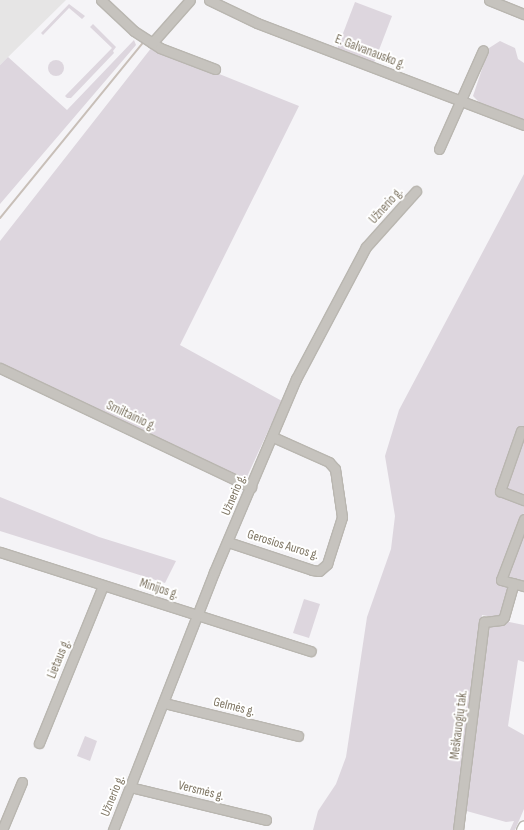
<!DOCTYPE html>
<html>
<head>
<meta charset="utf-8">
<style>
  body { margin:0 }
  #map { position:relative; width:524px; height:830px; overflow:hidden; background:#f5f4f7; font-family:"Sofia Sans Condensed",sans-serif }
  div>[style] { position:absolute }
  .built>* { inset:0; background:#e6e5e5 }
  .green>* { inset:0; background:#ddd6de }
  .round { border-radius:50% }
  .stream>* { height:2px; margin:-1px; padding:0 1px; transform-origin:1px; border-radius:1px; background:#c8bfb8 }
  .roads { filter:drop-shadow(1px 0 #b9b6b0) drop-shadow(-1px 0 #b9b6b0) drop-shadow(0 1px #b9b6b0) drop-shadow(0 -1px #b9b6b0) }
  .minor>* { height:9px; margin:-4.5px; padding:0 4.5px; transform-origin:4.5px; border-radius:4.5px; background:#c6c3be }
  .major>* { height:11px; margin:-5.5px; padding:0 5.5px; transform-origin:5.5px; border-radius:5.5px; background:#fff }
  span { translate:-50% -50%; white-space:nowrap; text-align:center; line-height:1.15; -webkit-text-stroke:4px #fff; paint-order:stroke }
  .street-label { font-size:13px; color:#7e7563 }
</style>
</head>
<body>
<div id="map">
  <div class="built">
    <div style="clip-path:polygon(0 0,66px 0,0 65px)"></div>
  </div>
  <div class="green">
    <div style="clip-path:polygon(355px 2px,392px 16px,374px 63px,337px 49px)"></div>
    <div style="clip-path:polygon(69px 4px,85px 16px,82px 19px,69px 8px,43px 35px,41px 33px)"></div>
    <div style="clip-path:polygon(93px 24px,116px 47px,113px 51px,114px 53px,71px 98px,67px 98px,65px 96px,112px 48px,90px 27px)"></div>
    <div style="clip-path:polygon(134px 40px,136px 45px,0 204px,0 65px,8px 57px,67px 110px)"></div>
    <div style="clip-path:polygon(500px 41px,515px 48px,518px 59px,524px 63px,524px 122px,479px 102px,473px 96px,489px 48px)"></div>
    <div style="clip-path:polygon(152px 47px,299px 106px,180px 345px,282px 401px,245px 481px,0 364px,0 241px)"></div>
    <div class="round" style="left:48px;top:60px;width:16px;height:16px"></div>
    <div style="clip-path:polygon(524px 174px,524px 430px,497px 491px,524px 504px,524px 513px,501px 576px,510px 585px,499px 618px,482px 615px,455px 830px,313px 830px,318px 811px,336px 784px,346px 757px,367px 617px,391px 549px,395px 516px,385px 456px,399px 410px)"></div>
    <div style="clip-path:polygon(524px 433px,524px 499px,503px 490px)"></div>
    <div style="clip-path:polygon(0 497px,99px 537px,176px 561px,165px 583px,0 531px)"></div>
    <div style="clip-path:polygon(524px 524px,524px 585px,506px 579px)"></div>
    <div style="clip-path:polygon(304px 599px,320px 604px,309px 638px,293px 633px)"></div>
    <div style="clip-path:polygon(504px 621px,524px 625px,524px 662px,518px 660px,508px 726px,524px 735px,524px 809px,515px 830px,510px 830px,514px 821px,506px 822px,463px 810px,487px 625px)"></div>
    <div style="clip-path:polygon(85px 736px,97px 741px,90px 761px,77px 756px)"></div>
  </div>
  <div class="stream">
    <div style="left:0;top:218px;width:225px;rotate:-50.8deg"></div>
  </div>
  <div class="roads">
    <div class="minor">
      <div style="left:101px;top:0;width:45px;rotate:43.2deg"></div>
      <div style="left:134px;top:31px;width:31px;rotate:33deg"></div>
      <div style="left:160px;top:48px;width:59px;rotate:20.9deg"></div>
      <div style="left:209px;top:0;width:53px;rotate:25.6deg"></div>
      <div style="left:257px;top:23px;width:286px;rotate:20.9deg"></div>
      <div style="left:489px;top:0;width:38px;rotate:22deg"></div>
      <div style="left:152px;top:43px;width:57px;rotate:-48.5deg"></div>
      <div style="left:439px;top:149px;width:108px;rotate:-66deg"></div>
      <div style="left:0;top:368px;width:278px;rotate:25.4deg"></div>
      <div style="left:524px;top:432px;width:3px;rotate:-162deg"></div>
      <div style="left:521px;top:431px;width:64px;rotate:109.3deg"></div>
      <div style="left:500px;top:491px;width:26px;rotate:21deg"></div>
      <div style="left:524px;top:519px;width:65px;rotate:110.7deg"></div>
      <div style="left:501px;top:580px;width:24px;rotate:15deg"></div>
      <div style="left:228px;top:542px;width:89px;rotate:18.4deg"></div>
      <div style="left:312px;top:570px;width:7px;rotate:8deg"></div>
      <div style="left:319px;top:571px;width:11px;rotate:-41deg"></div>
      <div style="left:327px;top:564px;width:49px;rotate:-72.3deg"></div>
      <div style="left:342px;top:517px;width:49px;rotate:-98.3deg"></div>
      <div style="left:335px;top:469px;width:9px;rotate:-131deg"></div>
      <div style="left:329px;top:462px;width:61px;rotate:-155.9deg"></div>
      <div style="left:0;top:552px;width:326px;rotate:17.7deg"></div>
      <div style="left:164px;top:703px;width:138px;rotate:13.8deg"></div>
      <div style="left:39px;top:743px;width:170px;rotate:-67.9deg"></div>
      <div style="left:130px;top:787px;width:140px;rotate:13.6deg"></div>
      <div style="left:2px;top:830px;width:52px;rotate:-67.4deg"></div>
      <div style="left:113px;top:830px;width:277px;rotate:-68.6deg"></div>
      <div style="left:214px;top:572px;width:210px;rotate:-67deg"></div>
      <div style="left:296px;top:379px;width:149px;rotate:-62.1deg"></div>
      <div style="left:366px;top:247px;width:75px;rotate:-48.2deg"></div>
      <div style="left:458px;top:830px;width:210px;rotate:-82.9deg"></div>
      <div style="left:484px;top:622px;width:17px;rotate:-7deg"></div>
      <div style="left:501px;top:620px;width:4px;rotate:-45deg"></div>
      <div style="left:504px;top:617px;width:35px;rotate:-74deg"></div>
    </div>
    <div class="major">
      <div style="left:522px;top:830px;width:4px;rotate:-63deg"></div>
    </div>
  </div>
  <div class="street-label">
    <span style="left:370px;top:52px;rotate:21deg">E. Galvanausko g.</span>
    <span style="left:386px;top:206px;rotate:-48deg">Užnerio g.</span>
    <span style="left:131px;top:416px;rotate:25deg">Smiltainio g.</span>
    <span style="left:234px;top:495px;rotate:-67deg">Užnerio g.</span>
    <span style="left:283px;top:545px;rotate:17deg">Gerosios Auros g.</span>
    <span style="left:159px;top:589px;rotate:18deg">Minijos g.</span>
    <span style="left:59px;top:659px;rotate:-68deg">Lietaus g.</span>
    <span style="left:234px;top:707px;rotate:14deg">Gelmės g.</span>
    <span style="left:459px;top:725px;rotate:-83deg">Meškauogių tak.</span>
    <span style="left:201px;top:791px;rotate:14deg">Versmės g.</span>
    <span style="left:113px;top:796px;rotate:-68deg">Užnerio g.</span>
  </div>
</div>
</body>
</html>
